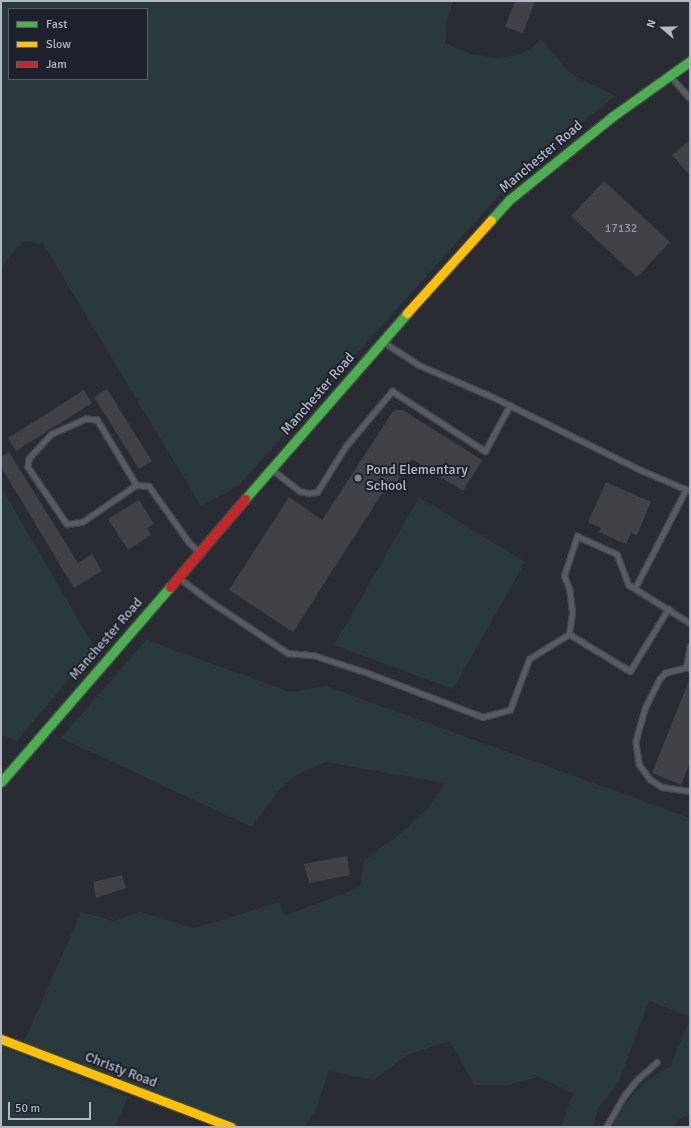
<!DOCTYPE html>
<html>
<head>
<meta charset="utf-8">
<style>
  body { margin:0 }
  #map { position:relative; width:691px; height:1128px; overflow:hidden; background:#292c33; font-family:Signika,sans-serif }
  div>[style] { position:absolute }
  .green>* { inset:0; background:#2a393c }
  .building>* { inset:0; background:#404248 }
  .roads { filter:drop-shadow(1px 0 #45474d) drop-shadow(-1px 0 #45474d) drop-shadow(0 1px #45474d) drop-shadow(0 -1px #45474d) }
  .lane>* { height:4.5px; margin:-2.25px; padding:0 2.25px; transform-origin:2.25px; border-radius:2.25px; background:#585b62 }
  .fast>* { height:9px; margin:-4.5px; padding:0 4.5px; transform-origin:4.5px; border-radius:4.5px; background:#4caf50 }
  .slow>* { height:9px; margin:-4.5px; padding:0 4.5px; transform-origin:4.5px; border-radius:4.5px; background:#ffc107 }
  .jam>* { height:9px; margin:-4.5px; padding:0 4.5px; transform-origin:4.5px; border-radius:4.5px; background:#c62828 }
  .dots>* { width:11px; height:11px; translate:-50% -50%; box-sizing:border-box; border:2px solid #1d222d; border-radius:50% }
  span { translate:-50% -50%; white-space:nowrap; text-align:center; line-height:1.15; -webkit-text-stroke:4px #1d222d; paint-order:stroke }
  .number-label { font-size:12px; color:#969aa5 }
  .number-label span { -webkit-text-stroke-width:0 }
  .street-label { font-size:14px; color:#b3b8c4 }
  .poi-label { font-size:14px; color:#b3b8c4 }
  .left { translate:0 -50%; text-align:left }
  .frame { position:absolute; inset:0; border:2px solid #b3b8c4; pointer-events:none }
  .legend { position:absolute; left:8px; top:8px; width:140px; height:72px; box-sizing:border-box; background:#1d222d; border:1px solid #595e69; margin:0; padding:5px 7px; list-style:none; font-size:12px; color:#b3b8c4 }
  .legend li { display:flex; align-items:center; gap:8px; height:20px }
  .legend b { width:20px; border:1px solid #595e69 }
  .north { position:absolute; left:643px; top:8px; width:40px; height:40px; -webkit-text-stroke:3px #1d222d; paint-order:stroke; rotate:290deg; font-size:11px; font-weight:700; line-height:16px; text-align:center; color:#b3b8c4 }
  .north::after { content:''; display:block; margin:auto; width:14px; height:18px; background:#b3b8c4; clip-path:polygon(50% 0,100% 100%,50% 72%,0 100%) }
  .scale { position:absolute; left:8px; top:1102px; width:83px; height:18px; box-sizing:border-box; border:2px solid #b3b8c4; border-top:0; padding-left:5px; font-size:12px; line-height:14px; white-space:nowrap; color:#b3b8c4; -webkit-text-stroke:3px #1d222d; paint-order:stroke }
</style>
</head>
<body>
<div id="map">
  <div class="green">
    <div style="clip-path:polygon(evenodd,1px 1px,453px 1px,447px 21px,445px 43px,471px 54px,499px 58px,518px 55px,531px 48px,541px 39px,568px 71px,584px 81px,616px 96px,520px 172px,238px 486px,201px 506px,43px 244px,23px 241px,1px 267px,1px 1px,9px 9px,147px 9px,147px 79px,9px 79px,9px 9px)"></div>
    <div style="clip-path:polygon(1px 487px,95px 648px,17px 741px,1px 735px)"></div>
    <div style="clip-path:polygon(419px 497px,525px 562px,453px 689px,334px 645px)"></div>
    <div style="clip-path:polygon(146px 640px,291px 692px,326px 686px,690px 818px,690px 1017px,649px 1001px,619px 1081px,599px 1107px,593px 1127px,561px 1127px,573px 1093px,538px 1077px,507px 1085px,474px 1085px,450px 1041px,407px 1055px,374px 1080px,329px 1071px,315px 1112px,304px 1127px,243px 1127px,24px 1042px,81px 912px,113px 921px,140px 912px,193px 928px,219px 921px,279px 902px,285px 916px,360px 887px,364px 860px,400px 834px,427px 809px,445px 783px,326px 762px,296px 775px,277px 792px,252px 827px,61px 738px)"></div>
    <div style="clip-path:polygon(690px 1019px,690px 1114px,680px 1118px,672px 1127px,613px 1127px,618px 1113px,634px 1093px,651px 1078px,670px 1066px)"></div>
    <div style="clip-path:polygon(1px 1046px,128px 1097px,115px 1127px,1px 1127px)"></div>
  </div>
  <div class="building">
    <div style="clip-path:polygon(515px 1px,535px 1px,523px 33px,505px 27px)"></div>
    <div style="clip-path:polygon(690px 140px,690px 176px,672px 155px)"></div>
    <div style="clip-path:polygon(604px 181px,670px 242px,637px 277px,571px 216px)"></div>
    <div style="clip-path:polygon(107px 389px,152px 461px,139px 469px,94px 397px)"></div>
    <div style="clip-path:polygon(84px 390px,92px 403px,16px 451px,8px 438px)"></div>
    <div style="clip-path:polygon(394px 410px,403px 410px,482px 460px,463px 491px,412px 459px,395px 485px,390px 481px,293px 632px,229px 590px,289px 497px,322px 520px)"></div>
    <div style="clip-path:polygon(9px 452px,78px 563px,92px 554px,102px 571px,74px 588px,1px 467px,1px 457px)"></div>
    <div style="clip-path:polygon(606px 482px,651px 502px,637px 535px,631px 533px,626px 544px,599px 532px,601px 528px,588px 522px)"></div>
    <div style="clip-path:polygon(139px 500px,154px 524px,147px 528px,151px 535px,128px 550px,108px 519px)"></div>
    <div style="clip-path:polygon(690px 678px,690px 762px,681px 785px,652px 773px)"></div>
    <div style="clip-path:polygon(347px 856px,350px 875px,309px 883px,304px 864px)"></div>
    <div style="clip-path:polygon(122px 875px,126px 888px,96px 898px,93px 882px)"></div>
  </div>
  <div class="roads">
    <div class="lane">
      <div style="left:671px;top:77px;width:28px;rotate:48deg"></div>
      <div style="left:382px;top:341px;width:44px;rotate:33deg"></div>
      <div style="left:419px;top:365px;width:81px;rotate:23.4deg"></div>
      <div style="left:493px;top:397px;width:165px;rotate:26.3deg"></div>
      <div style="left:641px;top:470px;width:53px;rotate:23.2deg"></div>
      <div style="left:273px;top:470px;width:34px;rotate:38deg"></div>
      <div style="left:300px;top:491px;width:9px;rotate:13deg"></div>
      <div style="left:309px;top:493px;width:8px;rotate:-7deg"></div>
      <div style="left:317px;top:492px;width:54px;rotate:-57.8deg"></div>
      <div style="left:346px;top:446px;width:72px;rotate:-50.1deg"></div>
      <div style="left:392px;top:391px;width:111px;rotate:32.8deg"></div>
      <div style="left:485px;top:451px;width:52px;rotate:-61.5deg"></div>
      <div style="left:136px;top:485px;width:76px;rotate:-121deg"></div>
      <div style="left:97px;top:420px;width:11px;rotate:-175deg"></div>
      <div style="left:86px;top:419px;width:37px;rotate:156deg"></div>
      <div style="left:52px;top:434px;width:34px;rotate:133deg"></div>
      <div style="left:29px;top:459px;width:8px;rotate:97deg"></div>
      <div style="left:28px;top:467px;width:69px;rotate:55.6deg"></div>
      <div style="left:67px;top:524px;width:15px;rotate:-8deg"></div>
      <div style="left:82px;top:522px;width:65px;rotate:-34.4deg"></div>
      <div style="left:136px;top:485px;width:13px;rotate:4deg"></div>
      <div style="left:149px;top:486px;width:69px;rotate:54.5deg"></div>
      <div style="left:189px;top:542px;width:14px;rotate:45deg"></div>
      <div style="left:178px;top:577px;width:40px;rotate:37deg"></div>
      <div style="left:210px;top:601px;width:94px;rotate:33.7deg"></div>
      <div style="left:288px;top:653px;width:25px;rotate:5deg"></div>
      <div style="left:313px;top:655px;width:58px;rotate:18.1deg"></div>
      <div style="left:368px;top:673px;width:123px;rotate:20.9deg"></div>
      <div style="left:483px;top:717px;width:28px;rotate:-15deg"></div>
      <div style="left:510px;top:710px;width:54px;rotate:-69.6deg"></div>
      <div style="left:529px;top:659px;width:47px;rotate:-32deg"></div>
      <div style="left:569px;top:634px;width:22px;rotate:-82deg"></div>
      <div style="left:572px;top:612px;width:23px;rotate:-97deg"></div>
      <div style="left:569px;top:589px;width:14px;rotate:-111deg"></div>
      <div style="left:564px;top:576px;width:42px;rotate:-72deg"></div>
      <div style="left:577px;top:536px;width:44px;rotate:24.2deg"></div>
      <div style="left:617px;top:554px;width:33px;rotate:69deg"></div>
      <div style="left:629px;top:585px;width:72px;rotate:31.9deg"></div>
      <div style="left:635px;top:588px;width:111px;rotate:-62.7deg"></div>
      <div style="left:569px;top:634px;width:71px;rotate:31.2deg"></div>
      <div style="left:630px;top:671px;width:73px;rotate:-58.5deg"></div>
      <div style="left:686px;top:668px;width:22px;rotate:-80deg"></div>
      <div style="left:690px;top:669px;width:4px;rotate:-166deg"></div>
      <div style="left:686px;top:668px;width:21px;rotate:166deg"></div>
      <div style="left:666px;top:673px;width:8px;rotate:135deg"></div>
      <div style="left:660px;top:679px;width:30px;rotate:117deg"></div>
      <div style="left:646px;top:706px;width:37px;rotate:106deg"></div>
      <div style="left:636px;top:742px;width:22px;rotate:82deg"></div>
      <div style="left:639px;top:764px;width:19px;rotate:54deg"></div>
      <div style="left:650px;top:779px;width:14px;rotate:34deg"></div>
      <div style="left:662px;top:787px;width:28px;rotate:8deg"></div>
      <div style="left:606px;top:1127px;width:36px;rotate:-60deg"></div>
      <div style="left:624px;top:1096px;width:22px;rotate:-51deg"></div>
      <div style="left:638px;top:1079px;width:25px;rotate:-42deg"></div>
    </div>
    <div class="fast">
      <div style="left:491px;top:220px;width:27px;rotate:-48deg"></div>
      <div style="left:509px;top:200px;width:134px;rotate:-38.9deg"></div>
      <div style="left:613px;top:116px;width:95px;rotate:-35.5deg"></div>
      <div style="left:245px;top:499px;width:247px;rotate:-48.9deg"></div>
      <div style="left:1px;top:782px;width:258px;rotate:-49.1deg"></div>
    </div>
    <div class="slow">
      <div style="left:407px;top:313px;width:125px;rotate:-47.9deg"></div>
      <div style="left:1px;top:1039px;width:246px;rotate:20.9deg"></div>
    </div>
    <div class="jam">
      <div style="left:170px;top:587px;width:116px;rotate:-49.6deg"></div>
    </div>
  </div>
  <div class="dots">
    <div style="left:358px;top:478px;background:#838791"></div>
  </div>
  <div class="number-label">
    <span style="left:621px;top:229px">17132</span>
  </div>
  <div class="street-label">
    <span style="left:541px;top:157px;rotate:-40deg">Manchester Road</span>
    <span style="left:318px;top:394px;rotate:-49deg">Manchester Road</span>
    <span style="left:106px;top:639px;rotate:-49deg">Manchester Road</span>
    <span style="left:121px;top:1070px;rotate:21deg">Christy Road</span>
  </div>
  <div class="poi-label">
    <span class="left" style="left:366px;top:478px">Pond Elementary<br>School</span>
  </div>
  <div class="frame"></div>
  <ul class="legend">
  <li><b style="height:5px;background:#4caf50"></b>Fast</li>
  <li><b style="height:5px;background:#ffc107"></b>Slow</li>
  <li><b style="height:5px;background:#c62828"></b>Jam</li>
  </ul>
  <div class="north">N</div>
  <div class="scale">50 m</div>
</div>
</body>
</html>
